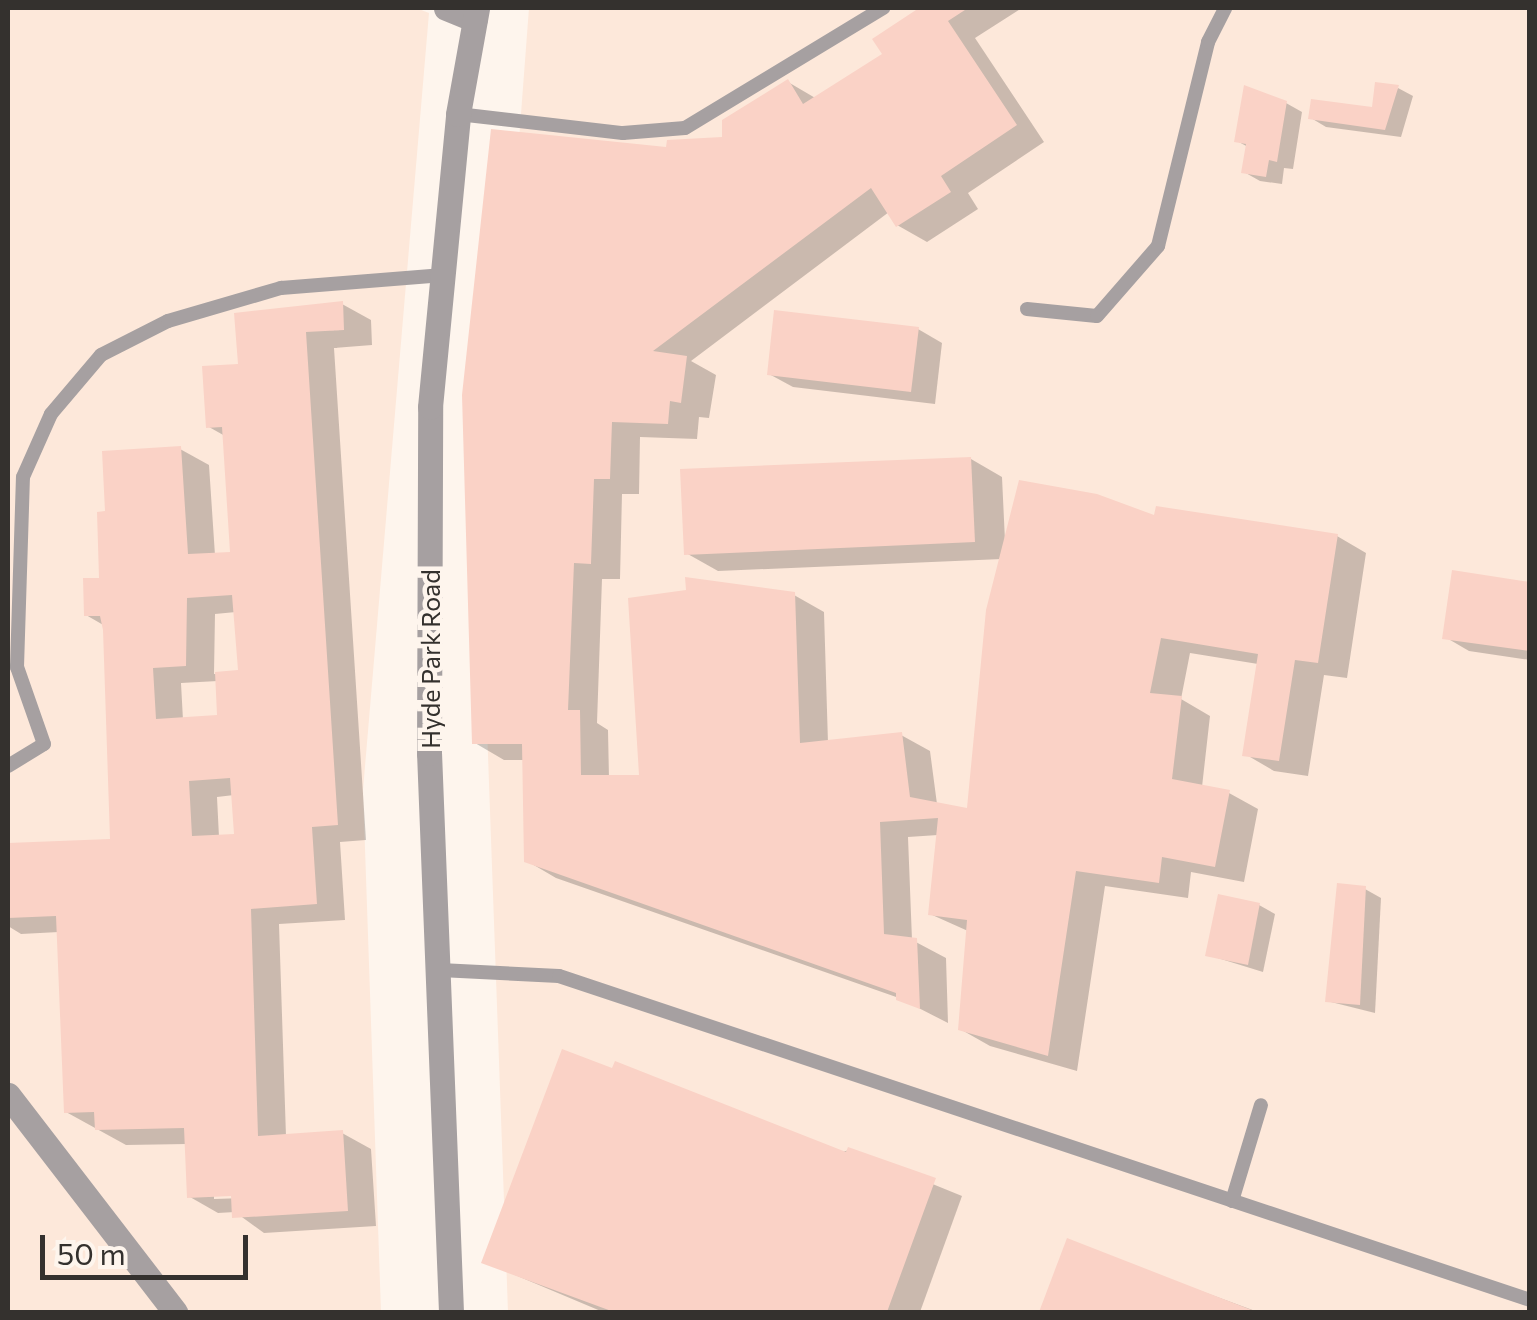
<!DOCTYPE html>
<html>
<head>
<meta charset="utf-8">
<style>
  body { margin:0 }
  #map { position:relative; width:1537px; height:1320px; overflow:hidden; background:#fef5ed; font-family:Commissioner,sans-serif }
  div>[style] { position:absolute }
  .industrial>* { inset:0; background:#fde8da }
  .shadow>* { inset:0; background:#0003 }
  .building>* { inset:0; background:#fad2c6 }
  .service>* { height:14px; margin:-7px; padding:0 7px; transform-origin:7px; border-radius:7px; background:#a6a0a1 }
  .minor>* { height:25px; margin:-12.5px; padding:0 12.5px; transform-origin:12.5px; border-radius:12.5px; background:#a6a0a1 }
  .tertiary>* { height:25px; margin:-12.5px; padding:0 12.5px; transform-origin:12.5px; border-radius:12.5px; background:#a6a0a1 }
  span { translate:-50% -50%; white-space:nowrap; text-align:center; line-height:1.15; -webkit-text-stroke:9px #fef5ed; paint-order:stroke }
  .street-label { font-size:25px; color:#34312e }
  .frame { position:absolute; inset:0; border:10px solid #34312e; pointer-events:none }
  .scale { position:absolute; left:40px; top:1235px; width:208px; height:45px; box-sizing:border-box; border:5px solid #34312e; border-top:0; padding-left:12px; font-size:30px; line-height:35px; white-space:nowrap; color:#34312e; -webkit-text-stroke:8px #fef5ed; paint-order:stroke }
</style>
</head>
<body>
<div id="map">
  <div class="industrial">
    <div style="clip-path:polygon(8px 8px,416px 8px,429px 13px,363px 790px,381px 1312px,8px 1312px)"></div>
    <div style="clip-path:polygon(529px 8px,1529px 8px,1529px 1312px,508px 1312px,483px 616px)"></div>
  </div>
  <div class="shadow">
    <div style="clip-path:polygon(923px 8px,1022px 8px,975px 38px,1044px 142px,968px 193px,978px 209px,927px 242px,897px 225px,889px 212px,691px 361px,716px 375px,709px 418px,699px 417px,697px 439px,640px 437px,639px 494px,622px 494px,620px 579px,602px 579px,597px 723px,608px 730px,609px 778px,641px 778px,794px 595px,824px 612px,828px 743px,901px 735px,930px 751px,937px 804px,970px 811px,1002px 559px,718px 571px,686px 553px,971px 459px,1002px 477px,1005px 541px,1156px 519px,1337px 536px,1366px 553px,1347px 678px,1324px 675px,1308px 776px,1274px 771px,1245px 754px,1258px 664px,1190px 653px,1181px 699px,1210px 716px,1202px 787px,1229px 793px,1258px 809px,1244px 882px,1191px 872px,1188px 898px,1105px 886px,1077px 1071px,990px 1046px,960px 1029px,968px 931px,930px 914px,938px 835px,908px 837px,912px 940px,946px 958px,948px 1023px,899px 998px,556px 878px,527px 861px,525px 760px,504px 760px,475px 743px,669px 150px,724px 140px,788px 82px,817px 99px,885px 55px,875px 40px)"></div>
    <div style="clip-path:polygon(1398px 88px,1413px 96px,1401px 137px,1326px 127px,1311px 118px,1374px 110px)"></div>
    <div style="clip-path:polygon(1286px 103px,1302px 112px,1293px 169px,1284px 168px,1282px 184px,1260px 181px,1244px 172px,1248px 147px,1237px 141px)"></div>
    <div style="clip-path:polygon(evenodd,342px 304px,371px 320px,372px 345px,334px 348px,366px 840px,340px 842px,345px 920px,279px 924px,286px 1136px,342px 1133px,371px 1149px,376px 1226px,264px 1233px,235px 1212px,218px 1213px,190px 1197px,187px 1144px,126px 1145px,66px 1112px,59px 932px,21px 934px,8px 926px,8px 845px,112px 841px,105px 626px,86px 615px,101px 580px,108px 513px,180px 449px,209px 465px,215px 555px,233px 554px,225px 436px,209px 427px,240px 366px,342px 304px,236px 612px,240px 673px,214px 674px,215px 614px,236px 612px,342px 304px,218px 681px,220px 718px,183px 720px,181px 683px,218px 681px,342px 304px,234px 795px,237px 837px,219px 837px,217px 797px,234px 795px,342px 304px,243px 1193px,244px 1198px,214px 1199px,214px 1194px,243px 1193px)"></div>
    <div style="clip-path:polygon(918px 329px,942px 343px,935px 404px,793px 387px,769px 374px)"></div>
    <div style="clip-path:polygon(1530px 584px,1530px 660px,1469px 651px,1445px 637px)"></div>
    <div style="clip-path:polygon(1365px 889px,1381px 898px,1375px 1013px,1327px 1001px)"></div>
    <div style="clip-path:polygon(1259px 905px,1275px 914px,1263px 972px,1208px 955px)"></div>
    <div style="clip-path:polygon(849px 1150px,962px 1196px,920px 1312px,603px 1312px,484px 1262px)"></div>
    <div style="clip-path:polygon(1068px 1242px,1258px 1312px,1041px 1312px)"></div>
  </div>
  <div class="building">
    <div style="clip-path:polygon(919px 8px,968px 8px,948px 21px,1017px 125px,941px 176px,951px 192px,896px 227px,871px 188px,653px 351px,687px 356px,681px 403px,670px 401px,668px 424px,612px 422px,610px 479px,594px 479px,591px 564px,574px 563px,568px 710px,580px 710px,581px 775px,639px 775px,628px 598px,686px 590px,685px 577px,795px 592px,800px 743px,902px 732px,910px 797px,967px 808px,986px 610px,1019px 480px,1097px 494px,1154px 515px,1156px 506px,1338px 534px,1318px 663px,1295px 660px,1279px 761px,1242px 756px,1258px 654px,1161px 638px,1150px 693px,1182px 696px,1172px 779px,1230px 790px,1215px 867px,1162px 857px,1159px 883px,1076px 871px,1048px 1056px,958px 1030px,967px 920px,928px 915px,938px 818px,880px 822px,884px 934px,917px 938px,920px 1009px,896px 1000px,896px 993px,524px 862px,522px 744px,472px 744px,462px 395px,491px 129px,666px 147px,667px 140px,722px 137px,722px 120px,788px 79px,803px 104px,882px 54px,872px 39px)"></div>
    <div style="clip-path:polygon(1375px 82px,1399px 85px,1385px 130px,1308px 119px,1311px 99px,1372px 107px)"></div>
    <div style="clip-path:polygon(1244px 85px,1287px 101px,1277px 162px,1269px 160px,1266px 177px,1241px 173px,1246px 144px,1234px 142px)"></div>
    <div style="clip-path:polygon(evenodd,343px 301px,344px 330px,306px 332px,338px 825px,312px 827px,317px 904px,251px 909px,258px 1136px,343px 1130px,348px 1211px,232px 1218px,231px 1196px,187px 1198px,184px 1128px,95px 1130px,94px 1112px,64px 1113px,56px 916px,8px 918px,8px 843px,110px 839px,103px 630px,100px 616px,84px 616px,83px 578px,99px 578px,97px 512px,105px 511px,102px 451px,181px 446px,188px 554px,230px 552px,222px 427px,206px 428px,202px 366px,238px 364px,234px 313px,343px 301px,232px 595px,238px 670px,215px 672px,217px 715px,156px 719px,153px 668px,186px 666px,187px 598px,232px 595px,343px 301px,230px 778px,234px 834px,192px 836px,189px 781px,230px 778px)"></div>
    <div style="clip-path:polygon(774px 310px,919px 327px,911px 392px,767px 375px)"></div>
    <div style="clip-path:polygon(971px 457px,975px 542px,684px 555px,680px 469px)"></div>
    <div style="clip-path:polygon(1452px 570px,1530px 582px,1530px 651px,1442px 639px)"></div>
    <div style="clip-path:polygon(1337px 883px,1366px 886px,1360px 1005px,1325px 1002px)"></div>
    <div style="clip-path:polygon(1218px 894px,1260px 903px,1248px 965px,1205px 956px)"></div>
    <div style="clip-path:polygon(562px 1049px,612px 1068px,615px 1061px,846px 1152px,848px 1147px,936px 1178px,887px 1312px,614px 1312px,481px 1263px)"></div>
    <div style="clip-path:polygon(1067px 1238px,1254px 1311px,1254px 1312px,1039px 1312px)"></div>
  </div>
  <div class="service">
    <div style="left:458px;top:114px;width:166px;rotate:6.6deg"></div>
    <div style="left:623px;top:133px;width:62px;rotate:-4.6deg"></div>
    <div style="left:685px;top:128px;width:232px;rotate:-31.2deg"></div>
    <div style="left:1027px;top:309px;width:70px;rotate:5.7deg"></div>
    <div style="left:1097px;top:316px;width:93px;rotate:-48.9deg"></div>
    <div style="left:1158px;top:246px;width:210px;rotate:-76.2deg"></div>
    <div style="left:1208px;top:42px;width:38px;rotate:-63deg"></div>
    <div style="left:8px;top:766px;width:42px;rotate:-31.4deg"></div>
    <div style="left:44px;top:744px;width:82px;rotate:-109.3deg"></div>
    <div style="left:17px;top:667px;width:190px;rotate:-88.2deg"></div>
    <div style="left:23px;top:477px;width:69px;rotate:-66deg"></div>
    <div style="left:51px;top:414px;width:77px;rotate:-49.7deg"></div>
    <div style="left:101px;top:355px;width:75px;rotate:-26.9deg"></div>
    <div style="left:168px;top:321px;width:118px;rotate:-16.3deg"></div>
    <div style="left:281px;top:288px;width:163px;rotate:-4.6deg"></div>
    <div style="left:440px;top:970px;width:119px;rotate:2.9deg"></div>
    <div style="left:559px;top:976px;width:1024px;rotate:18.45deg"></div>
    <div style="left:1232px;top:1201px;width:100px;rotate:-73.2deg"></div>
  </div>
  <div class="minor">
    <div style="left:8px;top:1095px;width:274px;rotate:52.4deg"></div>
  </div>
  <div class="tertiary">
    <div style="left:446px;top:8px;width:31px;rotate:22deg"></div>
    <div style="left:451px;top:1312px;width:559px;rotate:-92.25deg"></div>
    <div style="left:429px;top:753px;width:346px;rotate:-89.8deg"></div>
    <div style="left:430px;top:407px;width:294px;rotate:-84.5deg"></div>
    <div style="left:458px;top:114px;width:108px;rotate:-79.8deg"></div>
  </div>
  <div class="street-label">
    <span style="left:430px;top:659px;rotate:-90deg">Hyde Park Road</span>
  </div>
  <div class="frame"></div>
  <div class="scale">50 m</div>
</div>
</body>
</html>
